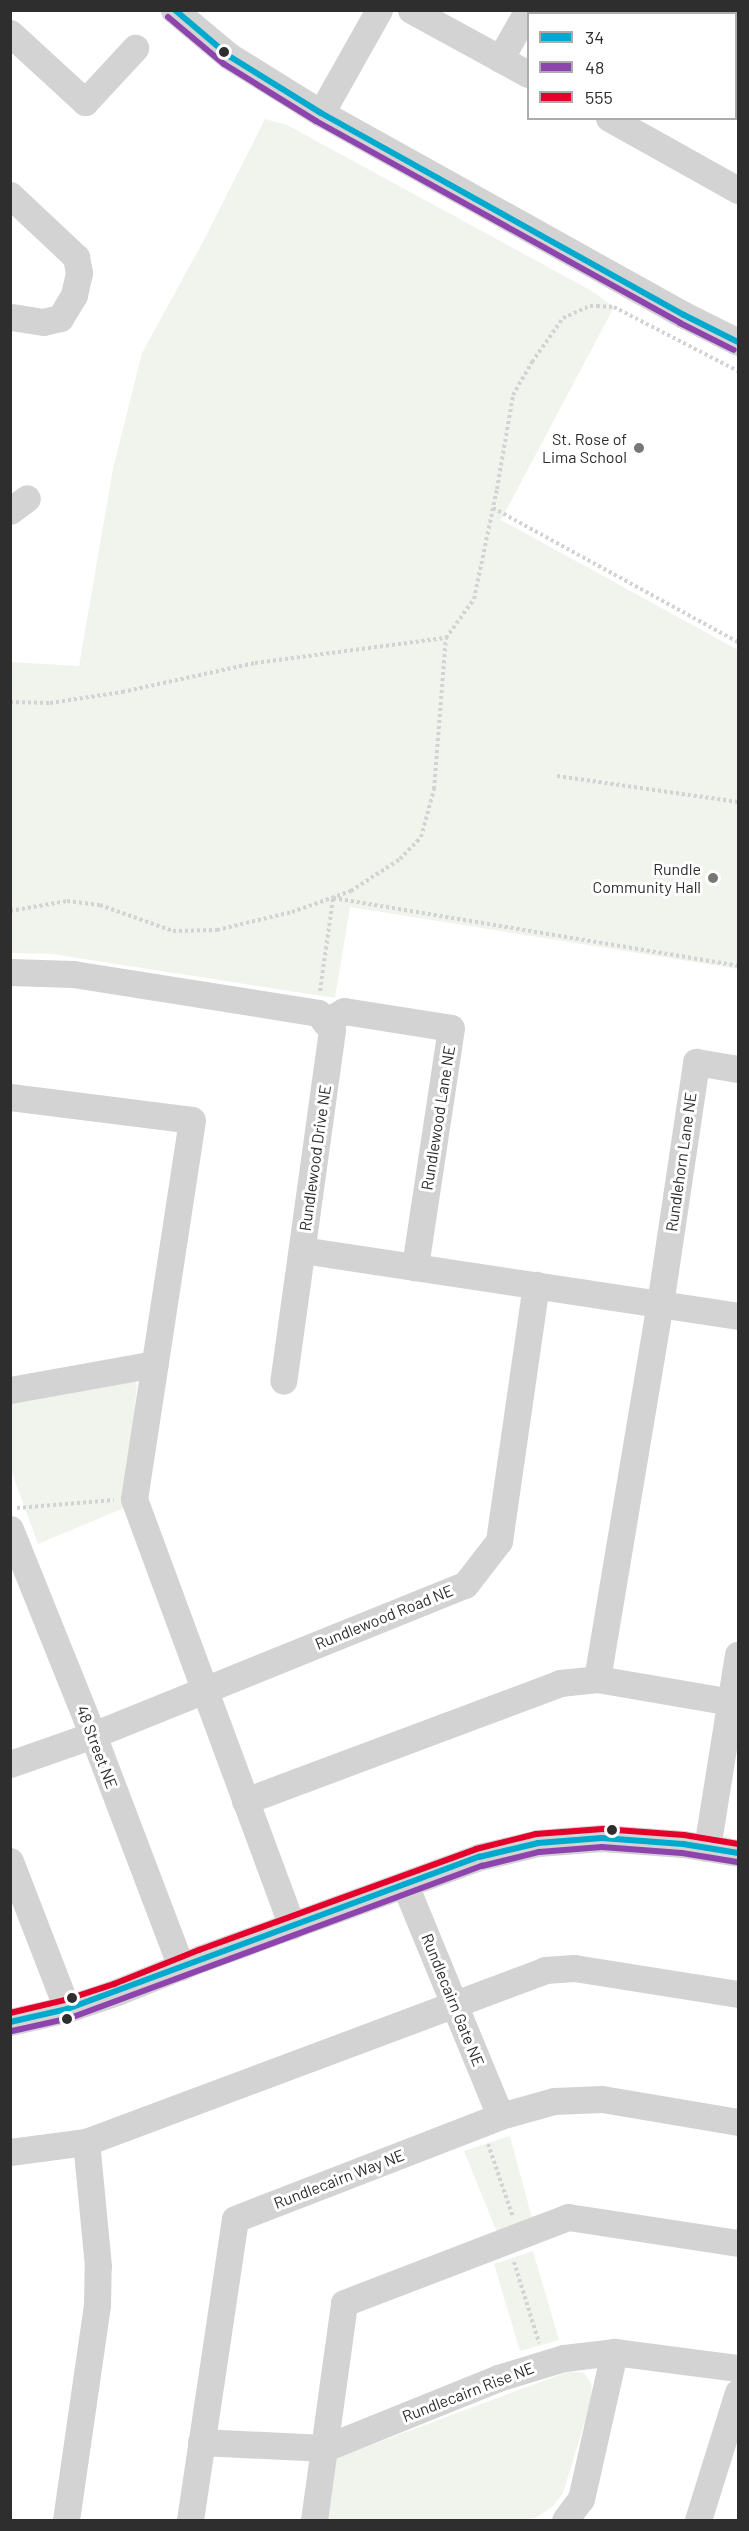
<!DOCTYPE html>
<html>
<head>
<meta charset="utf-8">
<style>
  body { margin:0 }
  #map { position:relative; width:749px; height:2531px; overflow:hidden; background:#fff; font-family:Barlow,sans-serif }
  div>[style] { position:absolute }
  .green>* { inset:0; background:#f1f4ec }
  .path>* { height:4px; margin-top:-2px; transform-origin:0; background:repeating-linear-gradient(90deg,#d3d3d3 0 3px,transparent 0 6px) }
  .minor>* { height:27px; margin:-13.5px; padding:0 13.5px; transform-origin:13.5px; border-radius:13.5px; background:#d3d3d3 }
  .bus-1>* { height:6px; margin:-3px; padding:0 3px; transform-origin:3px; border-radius:3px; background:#00a9ce }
  .bus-2>* { height:6px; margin:-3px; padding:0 3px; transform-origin:3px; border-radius:3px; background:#8e44ad }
  .bus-3>* { height:6px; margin:-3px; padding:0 3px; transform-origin:3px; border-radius:3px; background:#e4002b }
  .dots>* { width:16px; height:16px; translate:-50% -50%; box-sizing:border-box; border:3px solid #fff; border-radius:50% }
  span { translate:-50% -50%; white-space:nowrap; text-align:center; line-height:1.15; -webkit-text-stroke:6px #fff; paint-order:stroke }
  .poi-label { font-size:16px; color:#2e2e2e }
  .right { translate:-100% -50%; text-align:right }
  .street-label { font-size:16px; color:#2e2e2e }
  .frame { position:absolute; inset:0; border:12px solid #2e2e2e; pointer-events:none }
  .legend { position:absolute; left:527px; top:12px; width:210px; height:108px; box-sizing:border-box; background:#fff; border:2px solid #ababab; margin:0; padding:8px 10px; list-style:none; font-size:18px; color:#2e2e2e }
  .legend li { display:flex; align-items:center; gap:12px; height:30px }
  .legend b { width:30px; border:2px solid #ababab }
</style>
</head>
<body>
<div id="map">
  <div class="green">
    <div style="clip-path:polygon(265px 119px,287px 125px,592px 291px,614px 307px,501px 520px,738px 650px,738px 969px,350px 907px,335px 998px,52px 954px,11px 953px,11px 662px,79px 666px,113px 469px,142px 353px,206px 236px)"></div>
    <div style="clip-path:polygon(133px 1374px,137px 1385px,124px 1508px,38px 1544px,11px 1470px,11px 1397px)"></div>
    <div style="clip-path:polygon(510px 2136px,532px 2218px,498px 2235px,464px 2151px)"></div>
    <div style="clip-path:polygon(533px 2251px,559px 2340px,520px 2351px,494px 2264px)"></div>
    <div style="clip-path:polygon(570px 2371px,584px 2373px,591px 2383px,592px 2399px,563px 2493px,553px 2506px,537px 2517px,528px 2520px,324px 2520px,333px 2459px)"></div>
  </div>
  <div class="path">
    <div style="left:493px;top:508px;width:279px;rotate:28.7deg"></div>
    <div style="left:10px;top:702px;width:40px;rotate:1.4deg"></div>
    <div style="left:50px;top:703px;width:73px;rotate:-8.7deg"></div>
    <div style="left:122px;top:692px;width:136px;rotate:-12.3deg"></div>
    <div style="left:255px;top:663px;width:193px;rotate:-7.5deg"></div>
    <div style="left:557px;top:776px;width:183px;rotate:8.2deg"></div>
    <div style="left:10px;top:911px;width:58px;rotate:-10deg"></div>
    <div style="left:67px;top:901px;width:33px;rotate:7deg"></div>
    <div style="left:100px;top:905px;width:77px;rotate:19.6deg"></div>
    <div style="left:173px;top:931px;width:44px;rotate:-1.3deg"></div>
    <div style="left:217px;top:930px;width:77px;rotate:-13.5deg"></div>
    <div style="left:292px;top:912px;width:63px;rotate:-19.6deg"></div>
    <div style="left:351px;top:891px;width:59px;rotate:-33.1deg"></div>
    <div style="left:400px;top:859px;width:30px;rotate:-46deg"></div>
    <div style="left:421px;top:837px;width:50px;rotate:-74.8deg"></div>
    <div style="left:434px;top:789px;width:151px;rotate:-85.5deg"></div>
    <div style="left:446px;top:638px;width:48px;rotate:-54.3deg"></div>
    <div style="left:474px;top:599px;width:112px;rotate:-78.2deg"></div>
    <div style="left:497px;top:489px;width:95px;rotate:-80.3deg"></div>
    <div style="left:513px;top:395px;width:38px;rotate:-60deg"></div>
    <div style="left:532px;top:362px;width:54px;rotate:-54.8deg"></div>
    <div style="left:563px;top:318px;width:30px;rotate:-24deg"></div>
    <div style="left:590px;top:306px;width:7px"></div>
    <div style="left:597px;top:306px;width:17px;rotate:3deg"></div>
    <div style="left:614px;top:307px;width:140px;rotate:27.3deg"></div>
    <div style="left:320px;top:991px;width:94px;rotate:-82deg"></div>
    <div style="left:333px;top:898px;width:411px;rotate:9.5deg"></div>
    <div style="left:17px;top:1508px;width:97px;rotate:-4.7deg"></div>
    <div style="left:488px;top:2144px;width:77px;rotate:71.1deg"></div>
    <div style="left:514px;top:2262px;width:85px;rotate:72.8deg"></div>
  </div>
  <div class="minor">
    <div style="left:174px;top:10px;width:72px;rotate:39.9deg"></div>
    <div style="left:229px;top:56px;width:108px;rotate:31.8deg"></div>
    <div style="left:321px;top:113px;width:415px;rotate:29.1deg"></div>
    <div style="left:684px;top:315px;width:60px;rotate:26.6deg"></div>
    <div style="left:411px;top:10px;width:133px;rotate:28.7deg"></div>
    <div style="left:673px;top:10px;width:4px;rotate:76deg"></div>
    <div style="left:10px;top:33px;width:102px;rotate:42.6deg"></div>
    <div style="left:85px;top:102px;width:74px;rotate:-47.2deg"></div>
    <div style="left:736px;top:54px;width:3px;rotate:45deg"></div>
    <div style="left:500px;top:59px;width:56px;rotate:-60.3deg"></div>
    <div style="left:321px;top:113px;width:118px;rotate:-60.6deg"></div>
    <div style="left:609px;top:118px;width:148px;rotate:29.2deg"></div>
    <div style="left:10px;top:195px;width:91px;rotate:43.2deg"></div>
    <div style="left:76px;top:257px;width:16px;rotate:79deg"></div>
    <div style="left:79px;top:273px;width:23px;rotate:103deg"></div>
    <div style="left:74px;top:295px;width:27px;rotate:121deg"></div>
    <div style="left:60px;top:318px;width:17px;rotate:167deg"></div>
    <div style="left:43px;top:322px;width:31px;rotate:-171deg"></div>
    <div style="left:10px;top:511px;width:21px;rotate:-37deg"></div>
    <div style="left:10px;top:972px;width:63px;rotate:1.8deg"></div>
    <div style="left:73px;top:974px;width:248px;rotate:9deg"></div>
    <div style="left:318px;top:1013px;width:22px;rotate:51deg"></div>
    <div style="left:332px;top:1030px;width:354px;rotate:97.9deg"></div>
    <div style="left:325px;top:1022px;width:22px;rotate:-30deg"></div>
    <div style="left:344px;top:1011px;width:108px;rotate:9deg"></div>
    <div style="left:451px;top:1028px;width:242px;rotate:98.6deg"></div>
    <div style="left:10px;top:1097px;width:183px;rotate:7.2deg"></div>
    <div style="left:192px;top:1120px;width:383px;rotate:98.7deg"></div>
    <div style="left:134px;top:1499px;width:455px;rotate:69.7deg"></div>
    <div style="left:302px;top:1250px;width:441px;rotate:8.6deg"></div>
    <div style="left:10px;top:1390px;width:147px;rotate:-10.2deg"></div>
    <div style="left:10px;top:1529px;width:222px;rotate:68.1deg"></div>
    <div style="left:93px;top:1735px;width:248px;rotate:69.2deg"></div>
    <div style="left:597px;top:1679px;width:380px;rotate:-80.5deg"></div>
    <div style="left:660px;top:1304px;width:245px;rotate:-81.5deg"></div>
    <div style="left:696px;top:1062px;width:43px;rotate:9.5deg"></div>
    <div style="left:10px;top:1764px;width:88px;rotate:-19.3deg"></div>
    <div style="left:93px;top:1735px;width:401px;rotate:-22deg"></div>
    <div style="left:465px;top:1585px;width:56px;rotate:-52.3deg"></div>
    <div style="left:499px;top:1541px;width:259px;rotate:-81.8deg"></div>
    <div style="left:245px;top:1801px;width:336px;rotate:-20.5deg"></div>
    <div style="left:560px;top:1683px;width:37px;rotate:-6deg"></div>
    <div style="left:597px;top:1679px;width:143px;rotate:9.7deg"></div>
    <div style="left:707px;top:1848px;width:196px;rotate:-80.9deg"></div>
    <div style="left:10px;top:1861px;width:159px;rotate:68.9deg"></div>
    <div style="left:405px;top:1885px;width:250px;rotate:67.6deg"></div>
    <div style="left:10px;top:2022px;width:58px;rotate:-12.8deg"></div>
    <div style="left:67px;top:2009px;width:53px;rotate:-18.8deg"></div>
    <div style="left:117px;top:1992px;width:92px;rotate:-21.8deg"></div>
    <div style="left:202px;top:1958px;width:295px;rotate:-20deg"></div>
    <div style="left:479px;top:1857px;width:61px;rotate:-13.3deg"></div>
    <div style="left:538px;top:1843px;width:64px;rotate:-4.5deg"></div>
    <div style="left:602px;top:1838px;width:81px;rotate:4.2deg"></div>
    <div style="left:683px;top:1844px;width:56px;rotate:9.3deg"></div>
    <div style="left:10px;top:2152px;width:77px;rotate:-7.5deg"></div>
    <div style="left:86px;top:2142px;width:490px;rotate:-20.5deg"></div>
    <div style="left:545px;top:1970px;width:29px;rotate:-4deg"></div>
    <div style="left:574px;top:1968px;width:166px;rotate:9deg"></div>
    <div style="left:201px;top:2442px;width:124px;rotate:2.8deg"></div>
    <div style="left:325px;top:2448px;width:187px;rotate:-22deg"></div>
    <div style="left:498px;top:2378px;width:69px;rotate:-16.9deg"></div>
    <div style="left:564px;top:2358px;width:50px;rotate:-6.8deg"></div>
    <div style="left:614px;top:2352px;width:125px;rotate:7.4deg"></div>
    <div style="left:66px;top:2520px;width:217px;rotate:-81.8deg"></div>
    <div style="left:97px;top:2305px;width:39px;rotate:-89deg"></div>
    <div style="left:98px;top:2266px;width:125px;rotate:-95.5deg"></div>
    <div style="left:190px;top:2520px;width:304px;rotate:-81.5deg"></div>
    <div style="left:235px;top:2219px;width:284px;rotate:-21.2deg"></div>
    <div style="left:500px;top:2116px;width:56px;rotate:-15.5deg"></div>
    <div style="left:554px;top:2101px;width:48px;rotate:-2.4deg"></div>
    <div style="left:602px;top:2099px;width:138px;rotate:9.6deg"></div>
    <div style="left:314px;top:2520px;width:219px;rotate:-82.1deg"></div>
    <div style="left:344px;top:2303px;width:240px;rotate:-21deg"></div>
    <div style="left:568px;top:2217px;width:172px;rotate:8.7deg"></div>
    <div style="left:565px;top:2520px;width:26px;rotate:-53deg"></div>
    <div style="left:581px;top:2499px;width:151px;rotate:-77.3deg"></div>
    <div style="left:698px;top:2520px;width:134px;rotate:-72.6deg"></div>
  </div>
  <div class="bus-1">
    <div style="left:175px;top:10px;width:71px;rotate:40.4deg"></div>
    <div style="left:229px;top:56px;width:108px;rotate:31.8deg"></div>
    <div style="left:321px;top:113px;width:415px;rotate:29.1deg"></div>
    <div style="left:684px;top:315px;width:60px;rotate:26.6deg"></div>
    <div style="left:10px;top:2022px;width:58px;rotate:-12.8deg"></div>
    <div style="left:67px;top:2009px;width:439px;rotate:-20.3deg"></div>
    <div style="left:479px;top:1857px;width:61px;rotate:-13.3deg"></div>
    <div style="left:538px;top:1843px;width:64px;rotate:-4.5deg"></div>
    <div style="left:602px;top:1838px;width:81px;rotate:4.2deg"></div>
    <div style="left:683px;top:1844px;width:56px;rotate:9.3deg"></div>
  </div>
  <div class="bus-2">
    <div style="left:168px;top:17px;width:73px;rotate:40deg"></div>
    <div style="left:224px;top:64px;width:108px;rotate:31.8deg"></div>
    <div style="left:316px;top:121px;width:416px;rotate:29deg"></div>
    <div style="left:680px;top:323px;width:60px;rotate:26.6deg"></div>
    <div style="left:12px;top:2031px;width:59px;rotate:-12.6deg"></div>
    <div style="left:70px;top:2018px;width:439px;rotate:-20.3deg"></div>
    <div style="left:482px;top:1866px;width:59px;rotate:-13.8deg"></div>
    <div style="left:539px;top:1852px;width:63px;rotate:-4.5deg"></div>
    <div style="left:602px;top:1847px;width:80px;rotate:4.3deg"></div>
    <div style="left:682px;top:1853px;width:56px;rotate:9.3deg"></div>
  </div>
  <div class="bus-3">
    <div style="left:10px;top:2013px;width:57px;rotate:-13.3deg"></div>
    <div style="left:65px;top:2000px;width:52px;rotate:-18.1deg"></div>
    <div style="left:114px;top:1984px;width:92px;rotate:-21.8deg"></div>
    <div style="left:199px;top:1950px;width:295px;rotate:-20deg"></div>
    <div style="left:476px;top:1849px;width:62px;rotate:-14deg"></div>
    <div style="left:536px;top:1834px;width:67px;rotate:-4.3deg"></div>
    <div style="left:603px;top:1829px;width:81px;rotate:4.2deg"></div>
    <div style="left:684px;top:1835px;width:55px;rotate:9.5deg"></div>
  </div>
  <div class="dots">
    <div style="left:224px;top:52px;background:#2e2e2e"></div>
    <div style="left:639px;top:448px;background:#777"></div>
    <div style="left:713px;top:878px;background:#777"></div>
    <div style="left:612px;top:1830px;background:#2e2e2e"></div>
    <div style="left:72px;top:1998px;background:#2e2e2e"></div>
    <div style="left:67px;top:2019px;background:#2e2e2e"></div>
  </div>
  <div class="poi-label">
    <span class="right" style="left:627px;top:448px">St. Rose of<br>Lima School</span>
    <span class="right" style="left:701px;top:878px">Rundle<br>Community Hall</span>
  </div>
  <div class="street-label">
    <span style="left:438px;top:1118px;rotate:-81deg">Rundlewood Lane NE</span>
    <span style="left:315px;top:1158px;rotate:-82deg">Rundlewood Drive NE</span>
    <span style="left:681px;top:1162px;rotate:-82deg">Rundlehorn Lane NE</span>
    <span style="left:384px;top:1617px;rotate:-22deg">Rundlewood Road NE</span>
    <span style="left:97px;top:1747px;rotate:69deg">48 Street NE</span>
    <span style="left:453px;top:2000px;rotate:68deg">Rundlecairn Gate NE</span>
    <span style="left:339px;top:2179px;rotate:-21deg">Rundlecairn Way NE</span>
    <span style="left:468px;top:2392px;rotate:-21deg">Rundlecairn Rise NE</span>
  </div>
  <div class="frame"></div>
  <ul class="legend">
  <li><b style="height:8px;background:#00a9ce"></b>34</li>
  <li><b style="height:8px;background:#8e44ad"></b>48</li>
  <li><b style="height:8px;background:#e4002b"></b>555</li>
  </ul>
</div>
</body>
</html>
